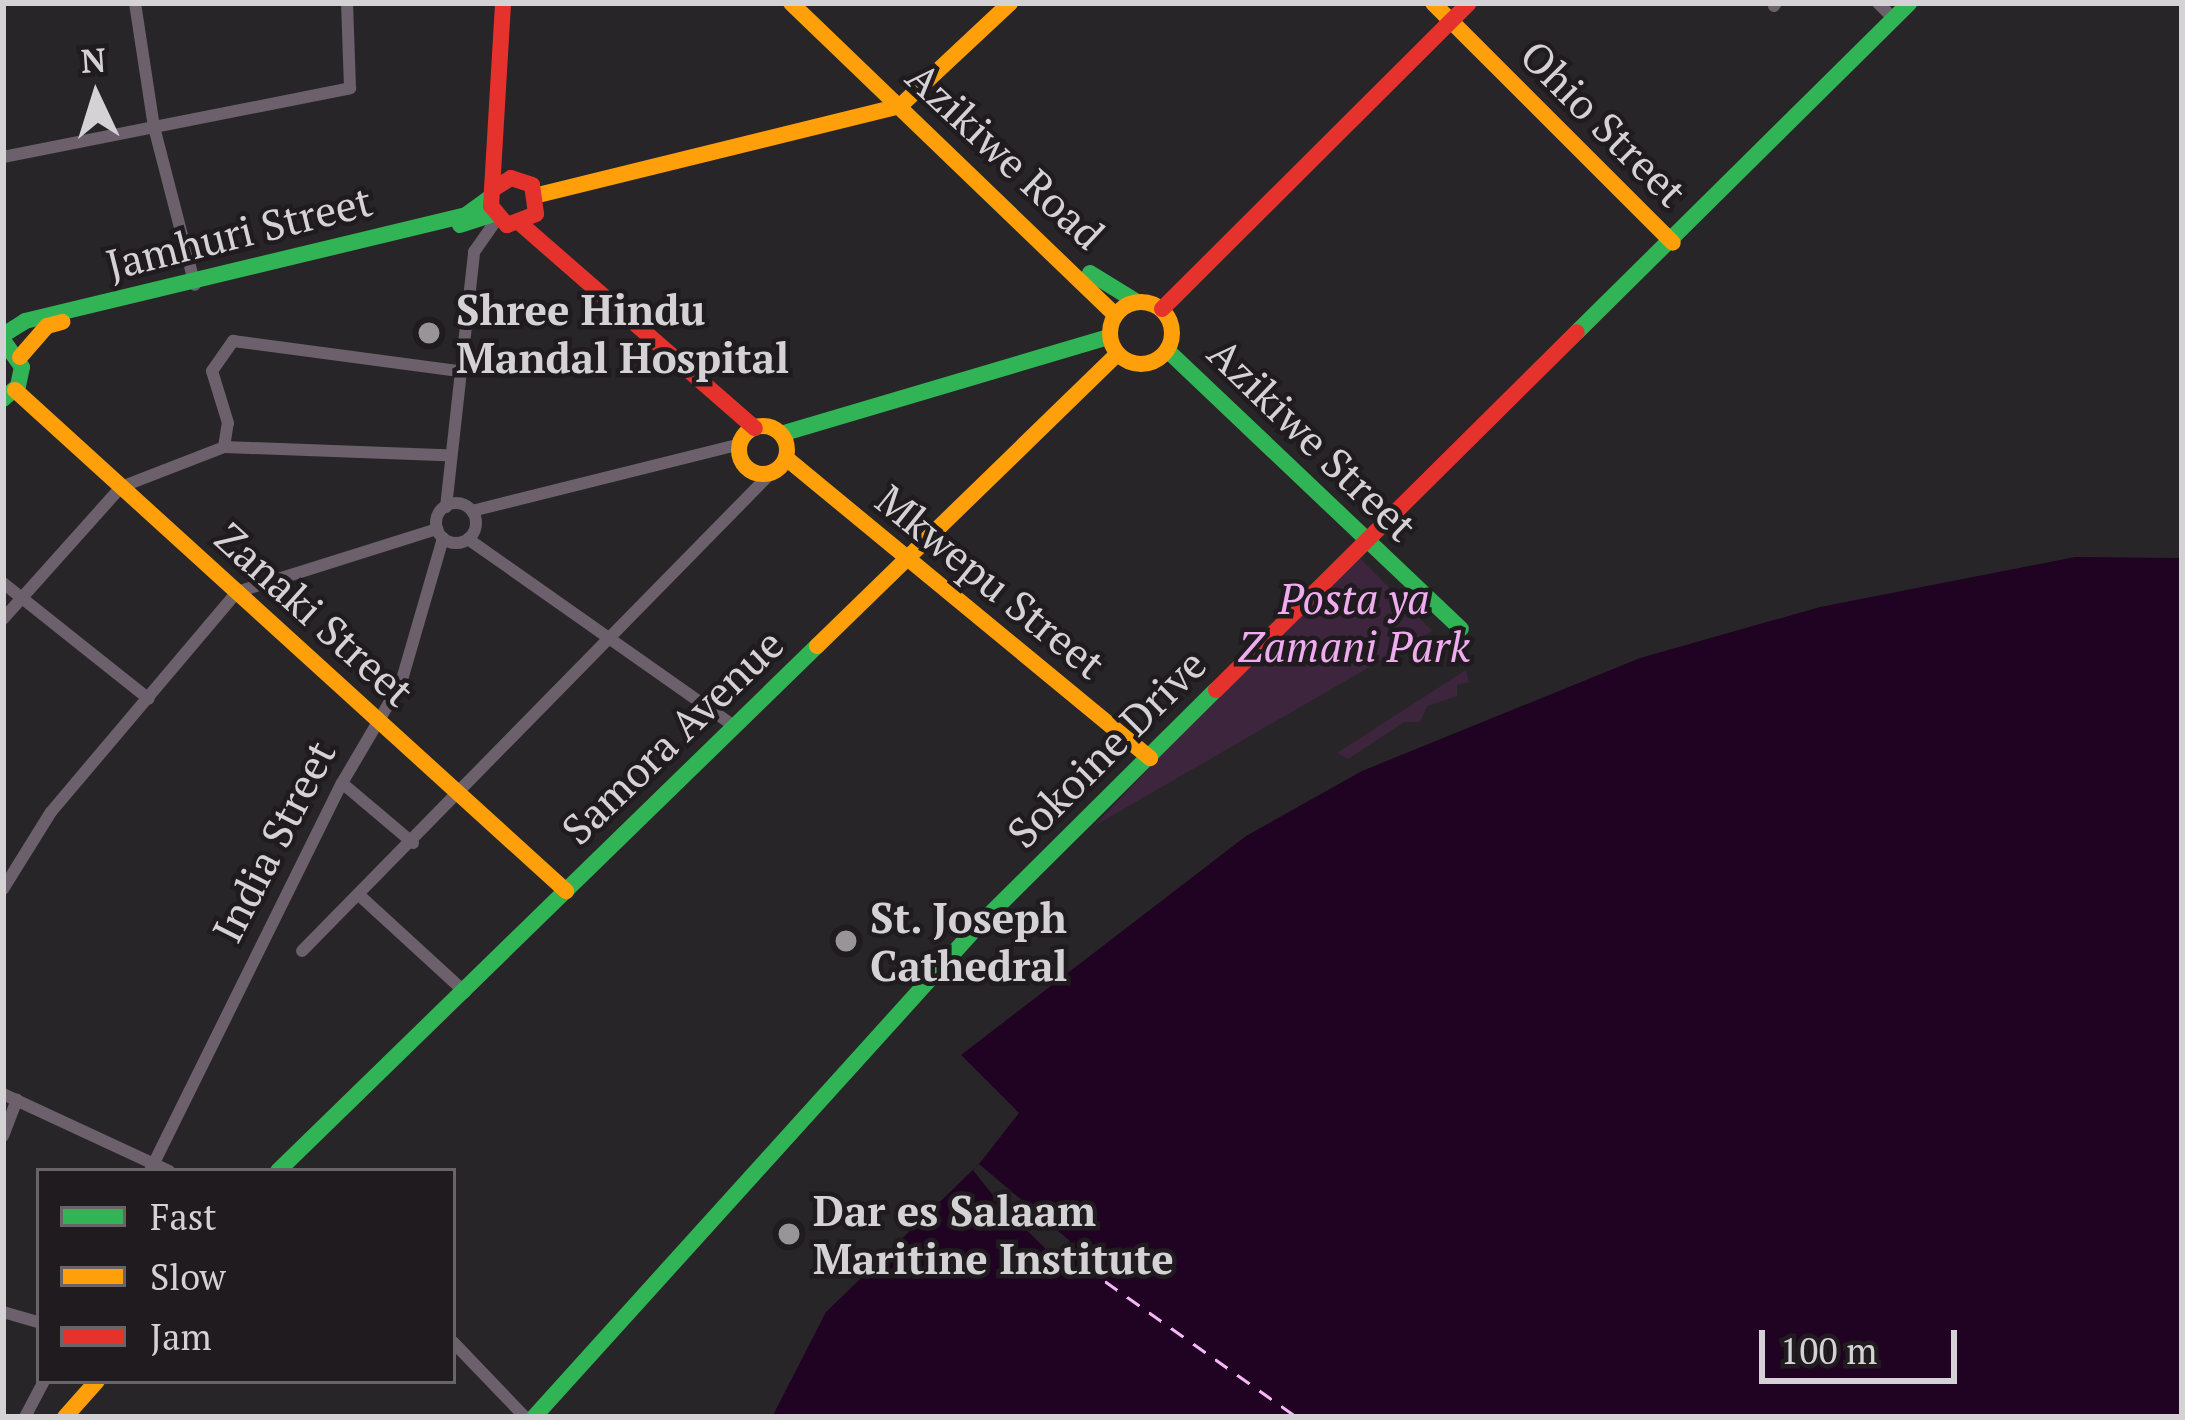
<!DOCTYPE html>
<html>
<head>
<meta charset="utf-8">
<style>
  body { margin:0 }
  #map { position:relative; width:2185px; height:1420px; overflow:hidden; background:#282528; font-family:"PT Serif",serif }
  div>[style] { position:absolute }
  .green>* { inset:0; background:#3e253e }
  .water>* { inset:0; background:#200322 }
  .pier>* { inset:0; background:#282528 }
  .ferry>* { height:3px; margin-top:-1.5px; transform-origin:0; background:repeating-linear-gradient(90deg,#f7b6f8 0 15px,transparent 0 27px) }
  .street>* { height:12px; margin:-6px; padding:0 6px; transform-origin:6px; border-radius:6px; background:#6b606b }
  .street>.ring { margin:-6px; padding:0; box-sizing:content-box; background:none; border:12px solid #6b606b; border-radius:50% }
  .fast>* { height:16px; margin:-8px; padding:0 8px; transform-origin:8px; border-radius:8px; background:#30b455 }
  .slow>* { height:16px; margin:-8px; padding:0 8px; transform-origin:8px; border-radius:8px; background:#ff9f0a }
  .slow>.ring { margin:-8px; padding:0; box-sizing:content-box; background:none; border:16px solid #ff9f0a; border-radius:50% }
  .jam>* { height:16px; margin:-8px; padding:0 8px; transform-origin:8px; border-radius:8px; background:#e5322d }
  .dots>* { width:33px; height:33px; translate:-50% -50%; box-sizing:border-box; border:6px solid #1f1b1f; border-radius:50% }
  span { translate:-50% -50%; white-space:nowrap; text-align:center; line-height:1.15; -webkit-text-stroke:9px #1f1b1f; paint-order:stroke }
  .street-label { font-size:42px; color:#d5d2d5 }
  .poi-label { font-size:42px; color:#d5d2d5; font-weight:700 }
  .left { translate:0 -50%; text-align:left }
  .park-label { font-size:42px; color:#efadef; font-style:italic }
  .frame { position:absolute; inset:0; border:6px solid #d5d2d5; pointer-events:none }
  .legend { position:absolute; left:36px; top:1168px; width:420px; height:216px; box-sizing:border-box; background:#1f1b1f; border:3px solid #686468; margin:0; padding:15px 21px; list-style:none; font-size:36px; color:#d5d2d5 }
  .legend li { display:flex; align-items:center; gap:24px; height:60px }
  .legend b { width:60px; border:3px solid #686468 }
  .north { position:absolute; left:36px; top:36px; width:120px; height:120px; -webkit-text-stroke:9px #1f1b1f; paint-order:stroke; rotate:356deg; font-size:33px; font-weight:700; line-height:48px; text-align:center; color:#d5d2d5 }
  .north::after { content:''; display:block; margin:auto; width:42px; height:54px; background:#d5d2d5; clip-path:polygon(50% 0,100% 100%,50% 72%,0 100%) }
  .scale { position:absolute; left:1759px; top:1330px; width:198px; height:54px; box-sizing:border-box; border:6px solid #d5d2d5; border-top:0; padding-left:15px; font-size:36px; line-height:42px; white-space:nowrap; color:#d5d2d5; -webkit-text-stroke:9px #1f1b1f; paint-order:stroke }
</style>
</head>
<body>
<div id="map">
  <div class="green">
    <div style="clip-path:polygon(1354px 552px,1432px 631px,1094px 826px)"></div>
    <div style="clip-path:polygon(1466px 670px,1469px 682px,1457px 685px,1457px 696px,1427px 706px,1420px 722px,1404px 722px,1348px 759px,1337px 753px)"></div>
  </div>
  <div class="water">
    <div style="clip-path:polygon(2075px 557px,2182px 558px,2182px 1417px,772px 1417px,826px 1312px,979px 1164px,1019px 1113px,961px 1055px,1246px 836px,1362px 771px,1640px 658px,1820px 607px)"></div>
  </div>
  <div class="pier">
    <div style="clip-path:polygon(979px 1164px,1070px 1241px,1054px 1257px,999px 1203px,973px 1170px)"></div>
  </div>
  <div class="ferry">
    <div style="left:1061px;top:1250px;width:289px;rotate:35.3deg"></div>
  </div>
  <div class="street">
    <div style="left:135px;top:3px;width:125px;rotate:81.3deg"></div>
    <div style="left:154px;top:127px;width:163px;rotate:75.5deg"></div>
    <div style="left:1878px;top:3px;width:21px;rotate:45deg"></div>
    <div style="left:1774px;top:6px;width:4px;rotate:-56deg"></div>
    <div style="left:3px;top:157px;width:354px;rotate:-11.2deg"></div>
    <div style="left:350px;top:88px;width:85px;rotate:-92deg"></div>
    <div style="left:224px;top:447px;width:24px;rotate:-81deg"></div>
    <div style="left:228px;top:423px;width:54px;rotate:-107.1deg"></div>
    <div style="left:212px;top:371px;width:37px;rotate:-55deg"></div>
    <div style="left:233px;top:341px;width:228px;rotate:7.6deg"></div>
    <div class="ring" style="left:436px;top:503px;width:28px;height:28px"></div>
    <div style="left:446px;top:507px;width:257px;rotate:-83.7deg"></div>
    <div style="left:474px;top:252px;width:40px;rotate:-55.1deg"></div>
    <div style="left:472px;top:511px;width:276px;rotate:-14deg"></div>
    <div style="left:468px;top:539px;width:324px;rotate:35.1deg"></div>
    <div style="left:3px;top:583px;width:186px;rotate:38.5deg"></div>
    <div style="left:3px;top:619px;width:177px;rotate:-48.2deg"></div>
    <div style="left:121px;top:487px;width:110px;rotate:-21.2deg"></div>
    <div style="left:224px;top:447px;width:222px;rotate:2.1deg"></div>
    <div style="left:342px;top:783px;width:93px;rotate:40.2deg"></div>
    <div style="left:3px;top:889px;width:91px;rotate:-58.1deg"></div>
    <div style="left:51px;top:812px;width:288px;rotate:-49.8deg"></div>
    <div style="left:237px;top:592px;width:210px;rotate:-17.5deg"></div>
    <div style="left:359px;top:895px;width:144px;rotate:42.5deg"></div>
    <div style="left:302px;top:951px;width:671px;rotate:-45.54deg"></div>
    <div style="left:3px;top:1094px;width:183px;rotate:24.9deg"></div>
    <div style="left:3px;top:1136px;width:39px;rotate:-69deg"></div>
    <div style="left:150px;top:1171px;width:433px;rotate:-63.7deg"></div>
    <div style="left:342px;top:783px;width:116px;rotate:-59.5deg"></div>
    <div style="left:401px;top:683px;width:151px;rotate:-73.8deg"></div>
    <div style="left:3px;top:1312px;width:37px;rotate:16deg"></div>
    <div style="left:453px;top:1342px;width:104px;rotate:46.2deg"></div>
    <div style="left:25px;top:1417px;width:41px;rotate:-62.2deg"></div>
  </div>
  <div class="fast">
    <div style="left:460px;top:225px;width:36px;rotate:-18deg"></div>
    <div style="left:1090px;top:273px;width:55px;rotate:31.7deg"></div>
    <div style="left:1577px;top:332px;width:467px;rotate:-44.7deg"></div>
    <div style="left:3px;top:335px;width:26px;rotate:-32deg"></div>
    <div style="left:25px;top:321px;width:454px;rotate:-13.5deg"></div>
    <div style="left:466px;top:215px;width:31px;rotate:-36deg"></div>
    <div style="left:3px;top:340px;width:33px;rotate:55deg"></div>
    <div style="left:22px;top:367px;width:19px;rotate:102deg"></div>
    <div style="left:18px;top:386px;width:20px;rotate:139deg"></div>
    <div style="left:1167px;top:350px;width:405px;rotate:43.5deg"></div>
    <div style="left:781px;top:434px;width:342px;rotate:-16.5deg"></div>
    <div style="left:278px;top:1171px;width:752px;rotate:-44.25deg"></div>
    <div style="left:534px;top:1417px;width:662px;rotate:-47.88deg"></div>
    <div style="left:978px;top:926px;width:335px;rotate:-44.8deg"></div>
  </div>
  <div class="slow">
    <div style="left:791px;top:3px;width:450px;rotate:43.9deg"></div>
    <div style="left:1433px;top:3px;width:339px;rotate:45deg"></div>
    <div style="left:538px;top:195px;width:373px;rotate:-13.8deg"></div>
    <div style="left:900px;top:106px;width:151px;rotate:-43.1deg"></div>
    <div class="ring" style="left:1110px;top:302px;width:46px;height:46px"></div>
    <div style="left:20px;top:357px;width:41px;rotate:-48.9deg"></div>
    <div style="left:47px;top:326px;width:16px;rotate:-15deg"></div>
    <div style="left:15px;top:390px;width:745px;rotate:42.28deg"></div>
    <div class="ring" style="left:739px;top:426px;width:32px;height:32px"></div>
    <div style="left:786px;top:458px;width:472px;rotate:39.5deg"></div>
    <div style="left:817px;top:646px;width:419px;rotate:-44.2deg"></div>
    <div style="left:65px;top:1417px;width:48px;rotate:-48.4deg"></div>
  </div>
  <div class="jam">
    <div style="left:495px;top:188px;width:19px;rotate:-32deg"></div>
    <div style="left:511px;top:178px;width:22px;rotate:18deg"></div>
    <div style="left:532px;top:185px;width:29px;rotate:82deg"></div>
    <div style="left:536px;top:214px;width:31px;rotate:159deg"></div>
    <div style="left:507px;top:225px;width:25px;rotate:-130deg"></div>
    <div style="left:491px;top:206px;width:203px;rotate:-86.6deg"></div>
    <div style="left:522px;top:225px;width:309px;rotate:41.1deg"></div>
    <div style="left:1162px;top:309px;width:433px;rotate:-44.9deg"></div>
    <div style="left:1216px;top:690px;width:508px;rotate:-44.76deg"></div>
  </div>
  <div class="dots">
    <div style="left:429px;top:333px;background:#989598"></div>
    <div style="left:846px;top:941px;background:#989598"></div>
    <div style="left:789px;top:1234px;background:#989598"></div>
  </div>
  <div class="street-label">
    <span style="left:1604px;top:123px;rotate:45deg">Ohio Street</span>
    <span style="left:1006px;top:155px;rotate:43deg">Azikiwe Road</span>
    <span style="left:239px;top:232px;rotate:-14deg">Jamhuri Street</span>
    <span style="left:1313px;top:439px;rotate:44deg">Azikiwe Street</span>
    <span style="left:991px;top:581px;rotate:39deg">Mkwepu Street</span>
    <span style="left:315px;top:614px;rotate:42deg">Zanaki Street</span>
    <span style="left:672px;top:736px;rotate:-44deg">Samora Avenue</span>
    <span style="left:1106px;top:748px;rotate:-45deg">Sokoine Drive</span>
    <span style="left:273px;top:841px;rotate:-63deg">India Street</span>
  </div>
  <div class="poi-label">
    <span class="left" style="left:456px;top:333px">Shree Hindu<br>Mandal Hospital</span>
    <span class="left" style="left:870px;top:941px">St. Joseph<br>Cathedral</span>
    <span class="left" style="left:813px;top:1234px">Dar es Salaam<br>Maritine Institute</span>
  </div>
  <div class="park-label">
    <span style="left:1354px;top:622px">Posta ya<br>Zamani Park</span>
  </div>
  <div class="frame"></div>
  <ul class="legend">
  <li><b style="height:15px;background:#30b455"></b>Fast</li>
  <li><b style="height:15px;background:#ff9f0a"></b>Slow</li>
  <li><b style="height:15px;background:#e5322d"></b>Jam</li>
  </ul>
  <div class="north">N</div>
  <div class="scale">100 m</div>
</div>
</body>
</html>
